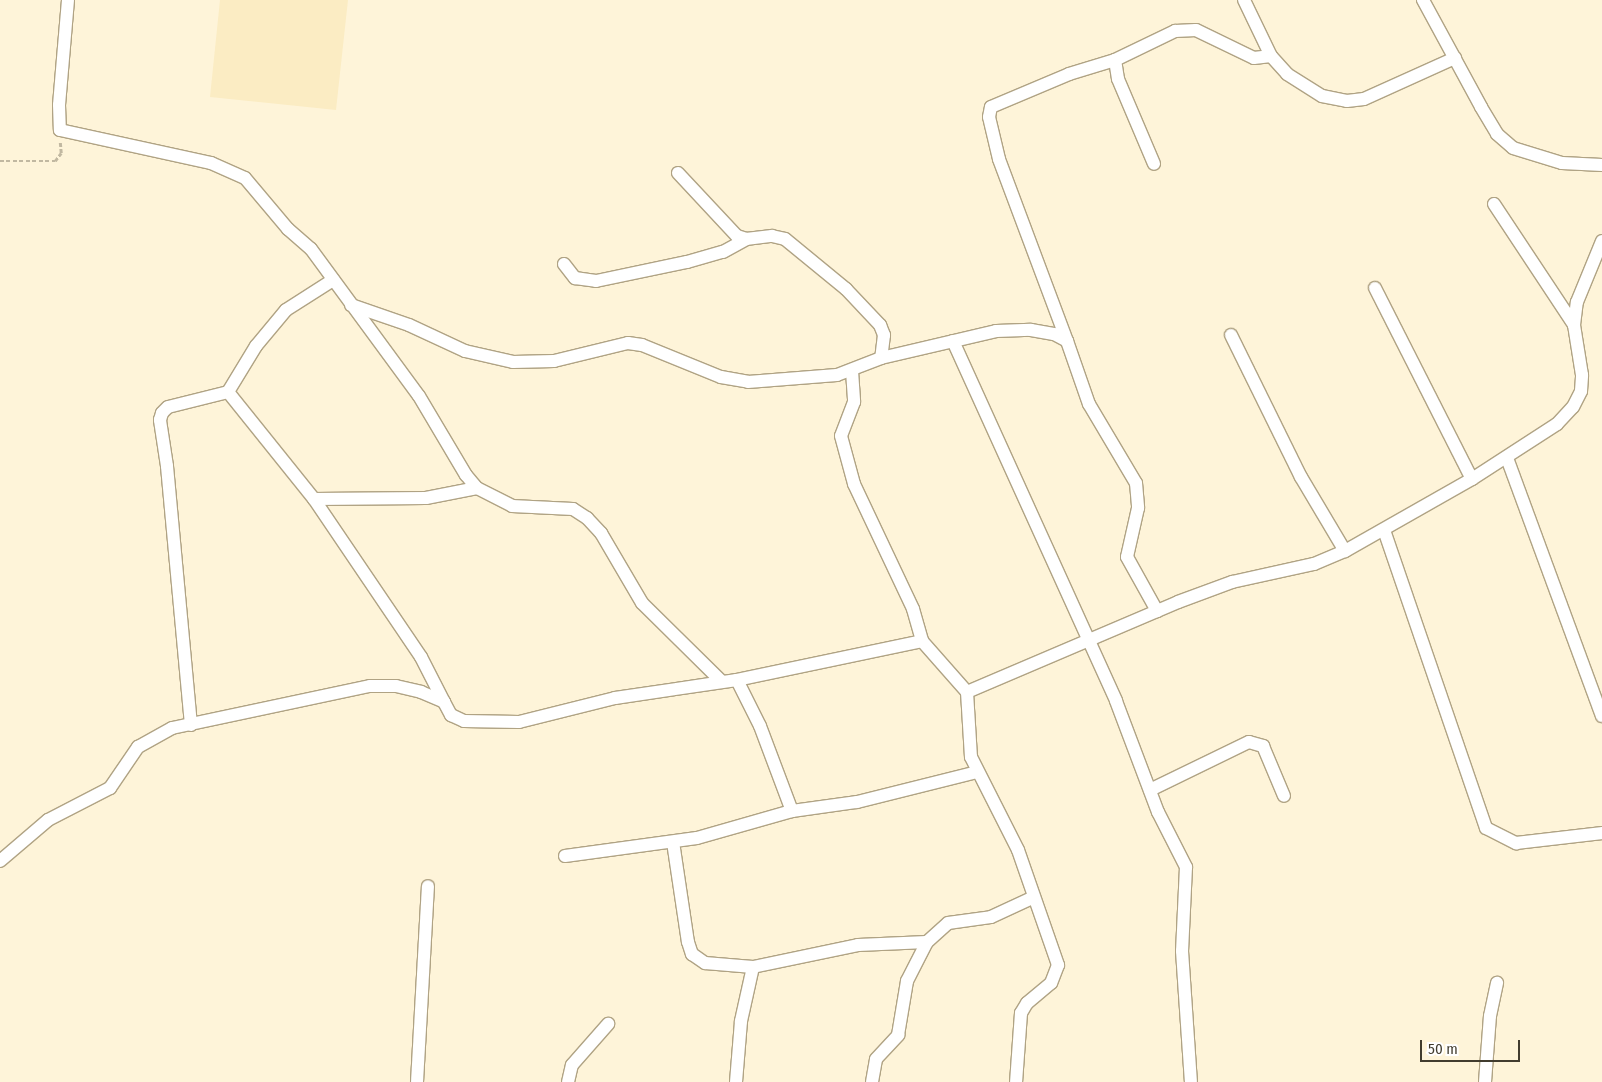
<!DOCTYPE html>
<html>
<head>
<meta charset="utf-8">
<style>
  body { margin:0 }
  #map { position:relative; width:1602px; height:1082px; overflow:hidden; background:#fef4d9; font-family:"Fira Sans Condensed",sans-serif }
  div>[style] { position:absolute }
  .built>* { inset:0; background:#fbecc3 }
  .path>* { height:2.5px; margin-top:-1.25px; transform-origin:0; background:repeating-linear-gradient(90deg,#c1b8a1 0 4px,transparent 0 6.5px) }
  .roads { filter:drop-shadow(1px 0 #b0a384) drop-shadow(-1px 0 #b0a384) drop-shadow(0 1px #b0a384) drop-shadow(0 -1px #b0a384) }
  .minor>* { height:12px; margin:-6px; padding:0 6px; transform-origin:6px; border-radius:6px; background:#fff }
  span { translate:-50% -50%; white-space:nowrap; text-align:center; line-height:1.15; -webkit-text-stroke:4.5px #fff; paint-order:stroke }
  .scale { position:absolute; left:1420px; top:1040px; width:100px; height:22px; box-sizing:border-box; border:2px solid #413c2e; border-top:0; padding-left:6px; font-size:15px; line-height:18px; white-space:nowrap; color:#413c2e; -webkit-text-stroke:4px #fff; paint-order:stroke }
</style>
</head>
<body>
<div id="map">
  <div class="built">
    <div style="clip-path:polygon(220px 0,348px 0,336px 110px,210px 97px)"></div>
  </div>
  <div class="path">
    <div style="left:0;top:161px;width:55px"></div>
    <div style="left:55px;top:161px;width:10px;rotate:-53deg"></div>
    <div style="left:61px;top:153px;width:11px;rotate:-95deg"></div>
  </div>
  <div class="roads">
    <div class="minor">
      <div style="left:68px;top:0;width:105px;rotate:94.9deg"></div>
      <div style="left:59px;top:105px;width:25px;rotate:88deg"></div>
      <div style="left:60px;top:130px;width:155px;rotate:12.3deg"></div>
      <div style="left:211px;top:163px;width:37px;rotate:24deg"></div>
      <div style="left:245px;top:178px;width:67px;rotate:49.9deg"></div>
      <div style="left:288px;top:229px;width:30px;rotate:41deg"></div>
      <div style="left:311px;top:249px;width:182px;rotate:53.7deg"></div>
      <div style="left:419px;top:396px;width:92px;rotate:59.3deg"></div>
      <div style="left:466px;top:475px;width:17px;rotate:50deg"></div>
      <div style="left:477px;top:488px;width:39px;rotate:27deg"></div>
      <div style="left:512px;top:506px;width:61px;rotate:2.8deg"></div>
      <div style="left:573px;top:509px;width:17px;rotate:33deg"></div>
      <div style="left:587px;top:518px;width:21px;rotate:47deg"></div>
      <div style="left:601px;top:533px;width:81px;rotate:59.6deg"></div>
      <div style="left:642px;top:603px;width:112px;rotate:44.6deg"></div>
      <div style="left:1244px;top:0;width:62px;rotate:64.3deg"></div>
      <div style="left:1271px;top:56px;width:24px;rotate:48deg"></div>
      <div style="left:1287px;top:74px;width:41px;rotate:32.2deg"></div>
      <div style="left:1322px;top:96px;width:25px;rotate:11deg"></div>
      <div style="left:1347px;top:101px;width:17px;rotate:-7deg"></div>
      <div style="left:1364px;top:99px;width:100px;rotate:-24.3deg"></div>
      <div style="left:1423px;top:0;width:122px;rotate:61.5deg"></div>
      <div style="left:1481px;top:107px;width:31px;rotate:59deg"></div>
      <div style="left:1497px;top:134px;width:21px;rotate:41deg"></div>
      <div style="left:1513px;top:148px;width:51px;rotate:17deg"></div>
      <div style="left:1562px;top:163px;width:40px;rotate:2.9deg"></div>
      <div style="left:1115px;top:60px;width:19px;rotate:81deg"></div>
      <div style="left:1118px;top:79px;width:92px;rotate:67deg"></div>
      <div style="left:678px;top:173px;width:86px;rotate:46.9deg"></div>
      <div style="left:737px;top:236px;width:9px;rotate:18deg"></div>
      <div style="left:746px;top:239px;width:26px;rotate:-7deg"></div>
      <div style="left:772px;top:236px;width:13px;rotate:13deg"></div>
      <div style="left:785px;top:239px;width:79px;rotate:39.3deg"></div>
      <div style="left:846px;top:289px;width:50px;rotate:46.6deg"></div>
      <div style="left:880px;top:325px;width:11px;rotate:68deg"></div>
      <div style="left:884px;top:335px;width:23px;rotate:97deg"></div>
      <div style="left:1494px;top:204px;width:145px;rotate:56.5deg"></div>
      <div style="left:564px;top:264px;width:18px;rotate:52deg"></div>
      <div style="left:575px;top:278px;width:21px;rotate:8deg"></div>
      <div style="left:596px;top:281px;width:93px;rotate:-11.8deg"></div>
      <div style="left:687px;top:262px;width:37px;rotate:-16deg"></div>
      <div style="left:723px;top:252px;width:26px;rotate:-29deg"></div>
      <div style="left:1375px;top:288px;width:214px;rotate:63.1deg"></div>
      <div style="left:351px;top:305px;width:61px;rotate:19deg"></div>
      <div style="left:409px;top:325px;width:62px;rotate:24.9deg"></div>
      <div style="left:465px;top:351px;width:49px;rotate:12.9deg"></div>
      <div style="left:513px;top:362px;width:41px;rotate:-1.4deg"></div>
      <div style="left:554px;top:361px;width:76px;rotate:-13.7deg"></div>
      <div style="left:628px;top:343px;width:14px;rotate:8deg"></div>
      <div style="left:642px;top:345px;width:85px;rotate:22.1deg"></div>
      <div style="left:721px;top:377px;width:27px;rotate:10deg"></div>
      <div style="left:748px;top:382px;width:89px;rotate:-4.5deg"></div>
      <div style="left:837px;top:375px;width:47px;rotate:-21.1deg"></div>
      <div style="left:881px;top:358px;width:118px;rotate:-13.2deg"></div>
      <div style="left:996px;top:331px;width:35px;rotate:-2deg"></div>
      <div style="left:1031px;top:330px;width:23px;rotate:10deg"></div>
      <div style="left:1054px;top:334px;width:15px;rotate:28deg"></div>
      <div style="left:1067px;top:341px;width:67px;rotate:70.8deg"></div>
      <div style="left:1089px;top:404px;width:92px;rotate:59.3deg"></div>
      <div style="left:1136px;top:483px;width:25px;rotate:85deg"></div>
      <div style="left:1138px;top:508px;width:50px;rotate:102.7deg"></div>
      <div style="left:1127px;top:557px;width:62px;rotate:60.9deg"></div>
      <div style="left:1231px;top:335px;width:158px;rotate:63.8deg"></div>
      <div style="left:1301px;top:477px;width:86px;rotate:59.3deg"></div>
      <div style="left:953px;top:341px;width:395px;rotate:65.6deg"></div>
      <div style="left:1116px;top:701px;width:119px;rotate:69.3deg"></div>
      <div style="left:1158px;top:812px;width:62px;rotate:63deg"></div>
      <div style="left:1186px;top:867px;width:84px;rotate:92.7deg"></div>
      <div style="left:1182px;top:951px;width:131px;rotate:86.1deg"></div>
      <div style="left:1067px;top:341px;width:194px;rotate:-110.5deg"></div>
      <div style="left:999px;top:159px;width:43px;rotate:-103.4deg"></div>
      <div style="left:989px;top:117px;width:10px;rotate:-79deg"></div>
      <div style="left:991px;top:107px;width:85px;rotate:-22.9deg"></div>
      <div style="left:1069px;top:74px;width:48px;rotate:-16.9deg"></div>
      <div style="left:1115px;top:60px;width:67px;rotate:-25.8deg"></div>
      <div style="left:1175px;top:31px;width:21px;rotate:-3deg"></div>
      <div style="left:1196px;top:30px;width:64px;rotate:25.8deg"></div>
      <div style="left:1254px;top:58px;width:17px;rotate:-7deg"></div>
      <div style="left:852px;top:371px;width:31px;rotate:86deg"></div>
      <div style="left:854px;top:402px;width:36px;rotate:111deg"></div>
      <div style="left:841px;top:436px;width:50px;rotate:74.8deg"></div>
      <div style="left:854px;top:484px;width:138px;rotate:64.7deg"></div>
      <div style="left:913px;top:609px;width:33px;rotate:74deg"></div>
      <div style="left:922px;top:641px;width:68px;rotate:48.6deg"></div>
      <div style="left:967px;top:692px;width:65px;rotate:86.5deg"></div>
      <div style="left:971px;top:757px;width:104px;rotate:63.2deg"></div>
      <div style="left:1018px;top:850px;width:122px;rotate:70.8deg"></div>
      <div style="left:1058px;top:965px;width:19px;rotate:111deg"></div>
      <div style="left:1051px;top:983px;width:31px;rotate:140deg"></div>
      <div style="left:1027px;top:1003px;width:12px;rotate:121deg"></div>
      <div style="left:1021px;top:1013px;width:69px;rotate:94.1deg"></div>
      <div style="left:228px;top:392px;width:137px;rotate:51.2deg"></div>
      <div style="left:314px;top:499px;width:191px;rotate:55.9deg"></div>
      <div style="left:421px;top:657px;width:51px;rotate:62.9deg"></div>
      <div style="left:1507px;top:458px;width:275px;rotate:69.8deg"></div>
      <div style="left:314px;top:499px;width:112px;rotate:-0.5deg"></div>
      <div style="left:426px;top:498px;width:52px;rotate:-11.1deg"></div>
      <div style="left:1384px;top:530px;width:315px;rotate:71.1deg"></div>
      <div style="left:1486px;top:828px;width:34px;rotate:27deg"></div>
      <div style="left:1516px;top:843px;width:87px;rotate:-6.6deg"></div>
      <div style="left:737px;top:680px;width:51px;rotate:63.4deg"></div>
      <div style="left:760px;top:726px;width:91px;rotate:69.4deg"></div>
      <div style="left:967px;top:692px;width:229px;rotate:-23.1deg"></div>
      <div style="left:1178px;top:602px;width:58px;rotate:-20.3deg"></div>
      <div style="left:1232px;top:582px;width:84px;rotate:-12.4deg"></div>
      <div style="left:1314px;top:564px;width:34px;rotate:-23deg"></div>
      <div style="left:1345px;top:551px;width:146px;rotate:-29.6deg"></div>
      <div style="left:1472px;top:479px;width:101px;rotate:-32.9deg"></div>
      <div style="left:1557px;top:424px;width:23px;rotate:-47deg"></div>
      <div style="left:1573px;top:407px;width:18px;rotate:-63deg"></div>
      <div style="left:1581px;top:391px;width:16px;rotate:-86deg"></div>
      <div style="left:1582px;top:375px;width:51px;rotate:-99.1deg"></div>
      <div style="left:1574px;top:325px;width:23px;rotate:-83deg"></div>
      <div style="left:1577px;top:302px;width:66px;rotate:-67.7deg"></div>
      <div style="left:191px;top:725px;width:260px;rotate:-95.3deg"></div>
      <div style="left:167px;top:466px;width:47px;rotate:-98.7deg"></div>
      <div style="left:160px;top:420px;width:7px;rotate:-74deg"></div>
      <div style="left:162px;top:413px;width:8px;rotate:-45deg"></div>
      <div style="left:168px;top:407px;width:62px;rotate:-14deg"></div>
      <div style="left:228px;top:392px;width:54px;rotate:-58.7deg"></div>
      <div style="left:256px;top:346px;width:47px;rotate:-50.2deg"></div>
      <div style="left:286px;top:310px;width:56px;rotate:-32.6deg"></div>
      <div style="left:1150px;top:790px;width:110px;rotate:-25.9deg"></div>
      <div style="left:1249px;top:742px;width:15px;rotate:16deg"></div>
      <div style="left:1263px;top:746px;width:54px;rotate:67.2deg"></div>
      <div style="left:673px;top:842px;width:101px;rotate:81.5deg"></div>
      <div style="left:688px;top:942px;width:13px;rotate:72deg"></div>
      <div style="left:692px;top:954px;width:16px;rotate:35deg"></div>
      <div style="left:705px;top:963px;width:48px;rotate:4.8deg"></div>
      <div style="left:753px;top:967px;width:107px;rotate:-11.8deg"></div>
      <div style="left:858px;top:945px;width:69px;rotate:-2.5deg"></div>
      <div style="left:565px;top:856px;width:133px;rotate:-7.8deg"></div>
      <div style="left:697px;top:838px;width:99px;rotate:-15.9deg"></div>
      <div style="left:792px;top:811px;width:66px;rotate:-7.9deg"></div>
      <div style="left:857px;top:802px;width:124px;rotate:-14deg"></div>
      <div style="left:0;top:861px;width:63px;rotate:-40.5deg"></div>
      <div style="left:48px;top:820px;width:70px;rotate:-27.3deg"></div>
      <div style="left:110px;top:788px;width:50px;rotate:-55.7deg"></div>
      <div style="left:138px;top:747px;width:39px;rotate:-29deg"></div>
      <div style="left:172px;top:728px;width:202px;rotate:-12deg"></div>
      <div style="left:370px;top:686px;width:26px"></div>
      <div style="left:396px;top:686px;width:26px;rotate:13deg"></div>
      <div style="left:421px;top:692px;width:25px;rotate:23deg"></div>
      <div style="left:444px;top:702px;width:15px;rotate:62deg"></div>
      <div style="left:451px;top:715px;width:14px;rotate:25deg"></div>
      <div style="left:464px;top:721px;width:55px;rotate:1deg"></div>
      <div style="left:519px;top:722px;width:99px;rotate:-14deg"></div>
      <div style="left:615px;top:698px;width:123px;rotate:-8.4deg"></div>
      <div style="left:737px;top:680px;width:189px;rotate:-11.9deg"></div>
      <div style="left:417px;top:1082px;width:196px;rotate:-86.8deg"></div>
      <div style="left:568px;top:1082px;width:17px;rotate:-77deg"></div>
      <div style="left:572px;top:1065px;width:55px;rotate:-48.7deg"></div>
      <div style="left:736px;top:1082px;width:61px;rotate:-85.3deg"></div>
      <div style="left:741px;top:1021px;width:55px;rotate:-77.5deg"></div>
      <div style="left:872px;top:1082px;width:23px;rotate:-80deg"></div>
      <div style="left:876px;top:1059px;width:33px;rotate:-47deg"></div>
      <div style="left:898px;top:1035px;width:55px;rotate:-80.5deg"></div>
      <div style="left:907px;top:981px;width:44px;rotate:-62.9deg"></div>
      <div style="left:927px;top:942px;width:28px;rotate:-42deg"></div>
      <div style="left:948px;top:923px;width:43px;rotate:-7.9deg"></div>
      <div style="left:991px;top:917px;width:47px;rotate:-24.9deg"></div>
      <div style="left:1485px;top:1082px;width:66px;rotate:-85.7deg"></div>
      <div style="left:1490px;top:1016px;width:34px;rotate:-78deg"></div>
    </div>
  </div>
  <div class="scale">50 m</div>
</div>
</body>
</html>
